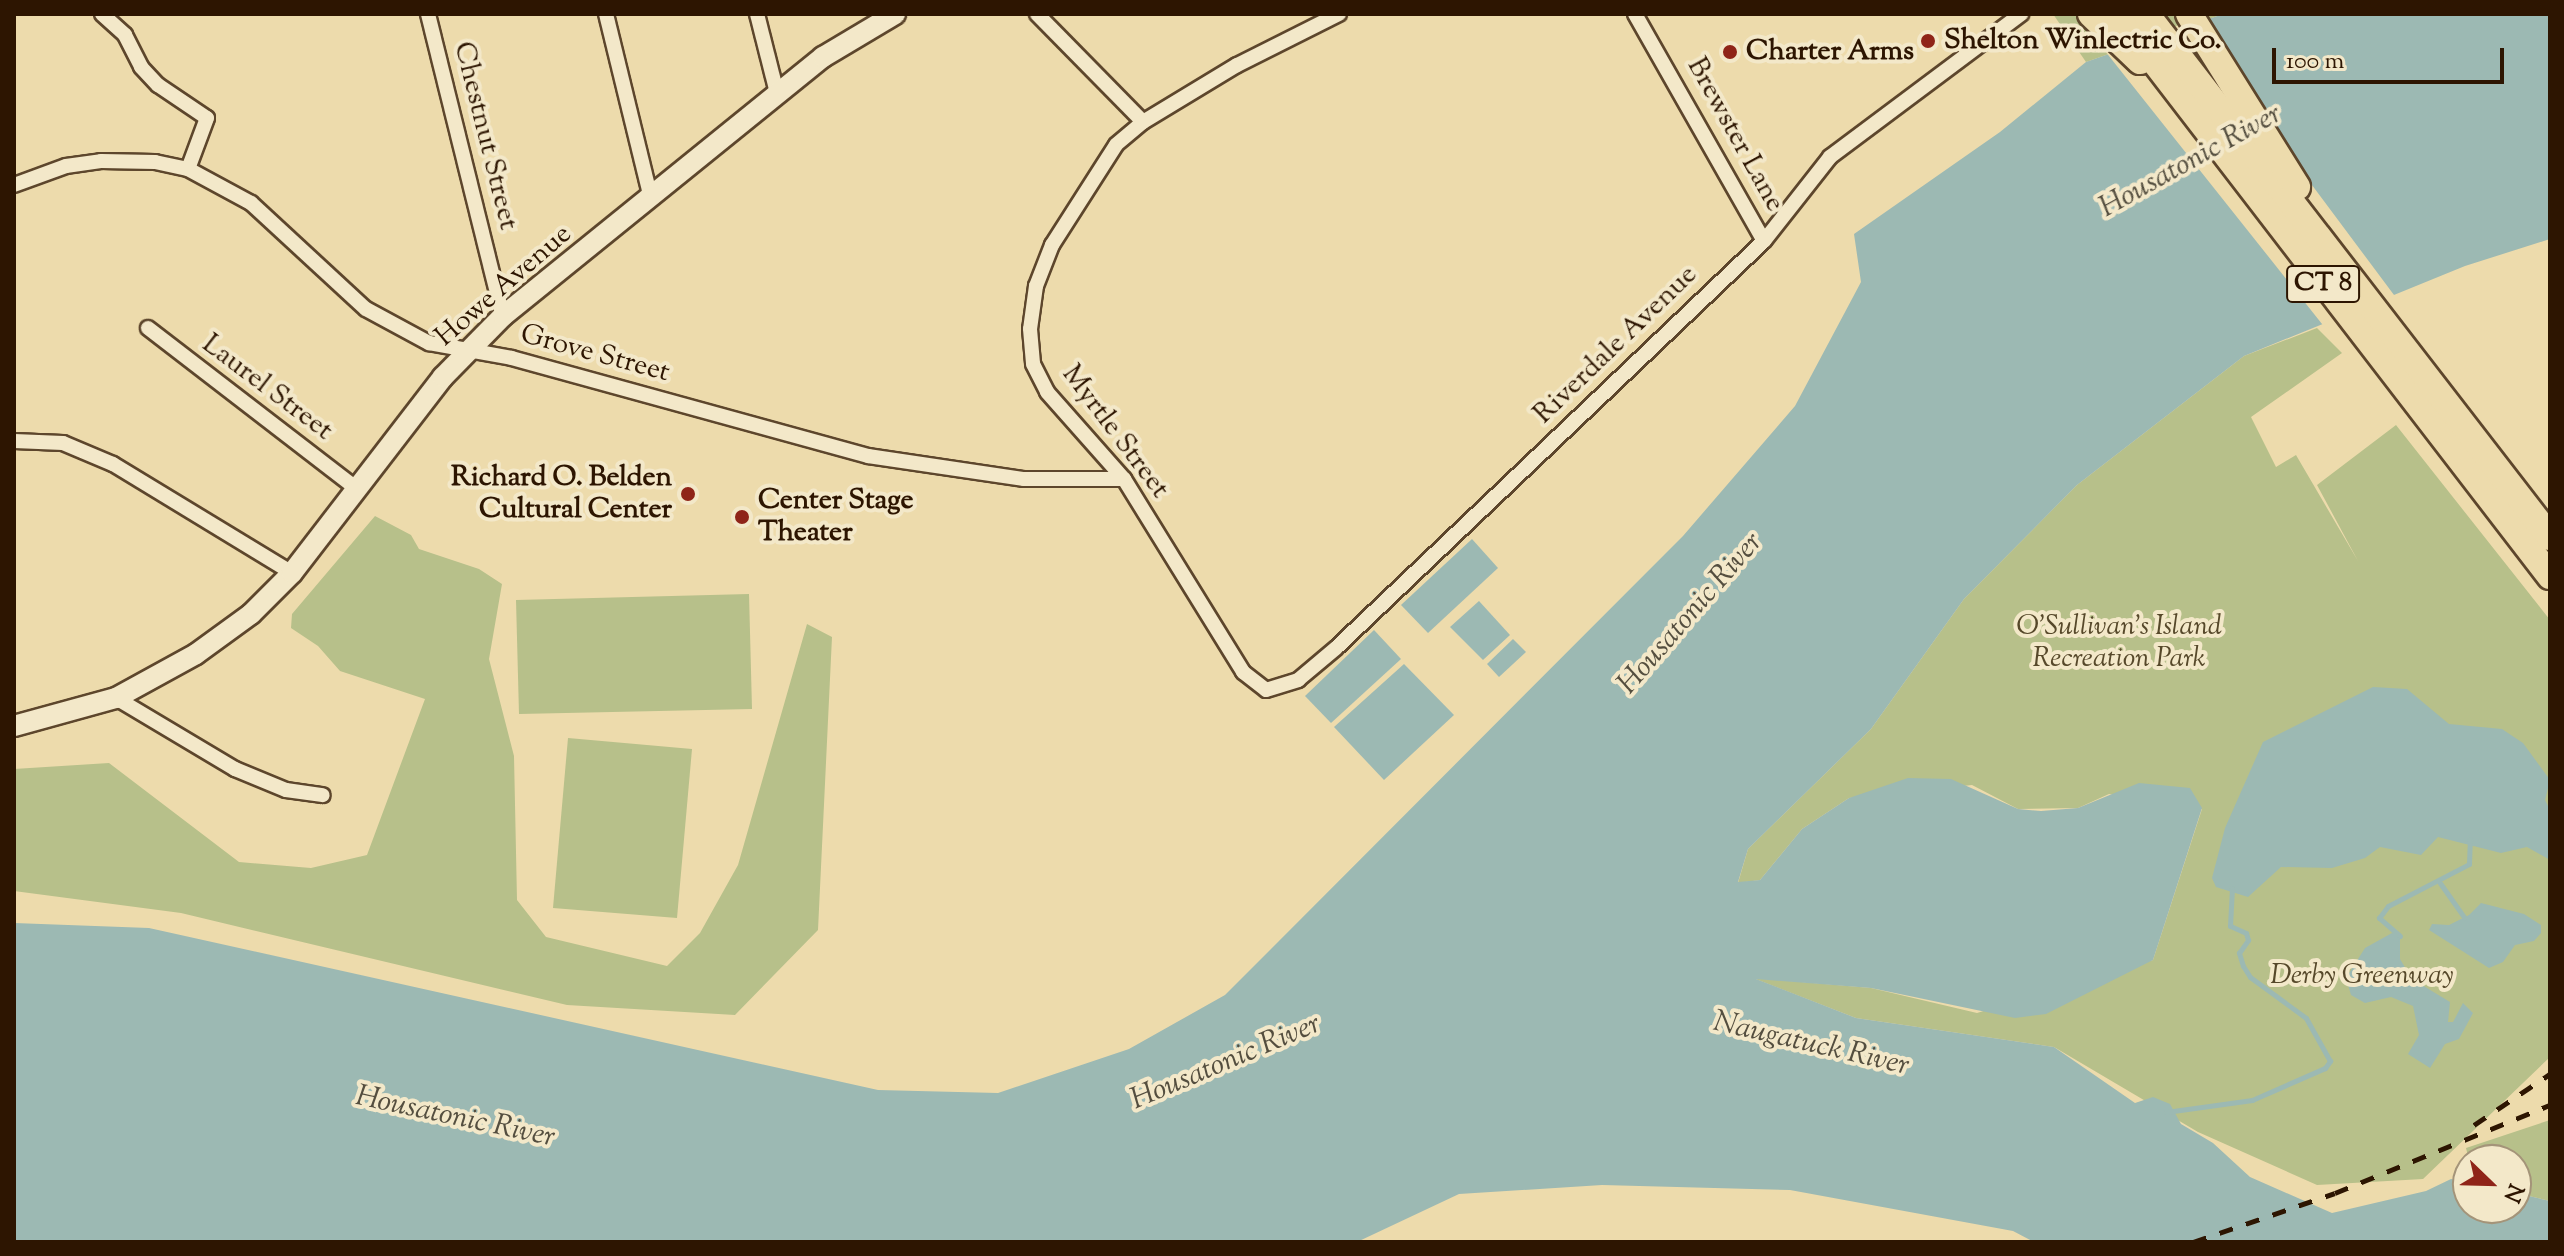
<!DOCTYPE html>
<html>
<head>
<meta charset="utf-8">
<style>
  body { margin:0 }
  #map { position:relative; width:2564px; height:1256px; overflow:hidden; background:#eddbac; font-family:"Sorts Mill Goudy",serif }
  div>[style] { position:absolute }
  .green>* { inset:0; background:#b7c08a }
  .water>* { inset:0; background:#9cb9b3 }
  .pier>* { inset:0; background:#eddbac }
  .stream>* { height:5px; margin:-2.5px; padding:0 2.5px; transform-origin:2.5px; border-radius:2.5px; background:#9cb9b3 }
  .roads { filter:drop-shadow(2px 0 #5d462c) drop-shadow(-2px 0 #5d462c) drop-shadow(0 2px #5d462c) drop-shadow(0 -2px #5d462c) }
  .minor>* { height:14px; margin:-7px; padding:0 7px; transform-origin:7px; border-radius:7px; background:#f3e8c9 }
  .secondary>* { height:20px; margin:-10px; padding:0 10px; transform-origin:10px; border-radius:10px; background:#f3e8c9 }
  .motorway>* { height:26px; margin:-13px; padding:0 13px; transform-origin:13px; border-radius:13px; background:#eddbac }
  .rail>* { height:5px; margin-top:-2.5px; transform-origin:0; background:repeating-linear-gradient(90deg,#2d1501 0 14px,transparent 0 28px) }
  .dots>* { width:22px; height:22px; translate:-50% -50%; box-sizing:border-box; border:4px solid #f3e8c9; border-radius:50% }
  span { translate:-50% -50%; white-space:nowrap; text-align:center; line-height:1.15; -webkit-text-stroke:8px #f3e8c9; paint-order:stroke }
  .shield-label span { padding:2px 6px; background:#f3e8c9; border:2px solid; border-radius:6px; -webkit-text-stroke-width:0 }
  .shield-label { font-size:26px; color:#2d1501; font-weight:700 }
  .poi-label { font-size:28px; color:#2d1501; font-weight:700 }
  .left { translate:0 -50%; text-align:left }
  .right { translate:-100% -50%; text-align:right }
  .street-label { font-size:28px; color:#2d1501 }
  .park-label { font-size:28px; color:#56482a; font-style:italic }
  .water-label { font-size:30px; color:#544e3f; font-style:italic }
  .frame { position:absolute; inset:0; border:16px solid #2d1501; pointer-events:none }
  .north { position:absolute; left:2452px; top:1144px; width:80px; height:80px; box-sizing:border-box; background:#f3e8c9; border:2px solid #a49479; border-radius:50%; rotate:113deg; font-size:22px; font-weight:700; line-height:32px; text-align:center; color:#2d1501 }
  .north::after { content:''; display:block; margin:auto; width:28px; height:36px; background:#8f2418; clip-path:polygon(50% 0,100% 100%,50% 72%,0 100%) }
  .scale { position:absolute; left:2272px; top:48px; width:232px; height:36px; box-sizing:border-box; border:4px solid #2d1501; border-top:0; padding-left:10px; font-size:24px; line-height:28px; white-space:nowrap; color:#2d1501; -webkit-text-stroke:6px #f3e8c9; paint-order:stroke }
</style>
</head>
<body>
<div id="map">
  <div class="green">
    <div style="clip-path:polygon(2053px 14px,2223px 14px,2086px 62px)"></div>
    <div style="clip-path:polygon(2317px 328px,2342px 353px,2251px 417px,2276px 467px,2296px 455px,2358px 561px,2317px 485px,2396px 425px,2550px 620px,2550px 1057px,2423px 1179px,2317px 1185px,2198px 1132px,2054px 1047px,1856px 1018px,1753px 978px,1871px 988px,1977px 1013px,2153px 960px,2202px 809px,2109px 794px,2078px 808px,2018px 809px,1972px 785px,1849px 798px,1802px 829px,1760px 880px,1738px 883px,1748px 849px,1871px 729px,1964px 599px,2077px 485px,2244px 356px)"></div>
    <div style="clip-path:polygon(375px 516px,411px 535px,419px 549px,479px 569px,502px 584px,489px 659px,514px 756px,517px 900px,546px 937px,667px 966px,700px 933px,738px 865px,807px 624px,832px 637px,818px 930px,735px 1015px,567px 1005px,181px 913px,14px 891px,14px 769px,109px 763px,239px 862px,311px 868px,367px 855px,425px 699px,340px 671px,318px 646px,291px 628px,292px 614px)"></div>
    <div style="clip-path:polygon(749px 594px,752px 709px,519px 714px,516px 600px)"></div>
    <div style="clip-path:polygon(568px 738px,692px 749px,677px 918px,553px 908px)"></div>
    <div style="clip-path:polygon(2550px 1120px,2550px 1201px,2516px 1193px,2516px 1160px,2469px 1160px,2466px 1148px)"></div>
  </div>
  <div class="water">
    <div style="clip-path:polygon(2223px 14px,2550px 14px,2550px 239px,2465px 266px,2244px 356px,2077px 485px,1964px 599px,1871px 729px,1748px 849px,1738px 882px,1760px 880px,1802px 829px,1849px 798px,1908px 778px,1951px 779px,2018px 809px,2041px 811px,2078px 808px,2139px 783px,2190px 788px,2202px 808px,2153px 960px,2046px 1014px,2015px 1018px,1871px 988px,1756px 979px,1856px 1018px,2054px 1047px,2135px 1103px,2153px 1097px,2170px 1104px,2181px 1124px,2213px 1143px,2250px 1177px,2332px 1213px,2426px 1191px,2451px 1179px,2468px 1182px,2468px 1208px,2516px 1208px,2516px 1193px,2550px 1201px,2550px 1242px,2034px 1242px,2013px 1231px,1790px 1190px,1602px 1185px,1459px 1194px,1357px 1242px,14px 1242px,14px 923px,149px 928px,878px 1090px,998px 1093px,1129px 1049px,1225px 995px,1683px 536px,1795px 406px,1861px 282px,1854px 234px,2000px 132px,2086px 62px)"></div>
    <div style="clip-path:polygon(1472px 539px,1498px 568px,1428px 633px,1401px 605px)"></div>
    <div style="clip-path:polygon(1479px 601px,1510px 635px,1483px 660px,1450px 627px)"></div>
    <div style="clip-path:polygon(1374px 630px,1401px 659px,1331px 723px,1305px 696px)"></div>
    <div style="clip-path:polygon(1513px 639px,1526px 652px,1499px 677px,1487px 664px)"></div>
    <div style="clip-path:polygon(1404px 664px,1454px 715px,1384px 780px,1334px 727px)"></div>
    <div style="clip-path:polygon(2373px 687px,2407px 689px,2449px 724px,2502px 729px,2523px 743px,2550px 780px,2545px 800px,2550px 810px,2550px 860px,2527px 847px,2501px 853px,2438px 837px,2421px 855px,2380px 847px,2365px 858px,2332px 868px,2281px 867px,2248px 897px,2216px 887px,2212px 878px,2225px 828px,2263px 742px)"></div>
    <div style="clip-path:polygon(2481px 903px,2524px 914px,2541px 925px,2541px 933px,2534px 941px,2515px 945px,2503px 962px,2489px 968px,2429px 930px,2432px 924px,2449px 925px,2469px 915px)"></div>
    <div style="clip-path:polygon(2392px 933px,2400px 936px,2400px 959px,2412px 979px,2450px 1002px,2448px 1022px,2453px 1022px,2463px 1003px,2473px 1013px,2459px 1039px,2445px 1044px,2430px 1068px,2408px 1054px,2419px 1035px,2413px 1006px,2391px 997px,2365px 1003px,2351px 995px,2346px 978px,2365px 948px)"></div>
  </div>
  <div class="pier">
    <div style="clip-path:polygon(2207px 15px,2303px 173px,2397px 299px,2326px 329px,2105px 51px)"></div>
  </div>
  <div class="stream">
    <div style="left:2440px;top:883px;width:42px;rotate:54.8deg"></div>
    <div style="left:2400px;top:936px;width:28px;rotate:-139deg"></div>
    <div style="left:2379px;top:918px;width:15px;rotate:-53deg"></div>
    <div style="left:2388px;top:906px;width:91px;rotate:-27.4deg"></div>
    <div style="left:2469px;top:864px;width:25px;rotate:-88deg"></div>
    <div style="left:2166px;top:1112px;width:87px;rotate:-7.9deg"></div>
    <div style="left:2252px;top:1100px;width:80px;rotate:-23.7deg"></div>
    <div style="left:2325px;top:1068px;width:9px;rotate:-54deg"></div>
    <div style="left:2330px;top:1061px;width:49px;rotate:-119.2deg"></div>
    <div style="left:2306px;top:1018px;width:69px;rotate:-143.8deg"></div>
    <div style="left:2250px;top:977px;width:13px;rotate:-122deg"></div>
    <div style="left:2243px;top:966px;width:14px;rotate:-107deg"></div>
    <div style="left:2239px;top:953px;width:16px;rotate:-55deg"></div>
    <div style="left:2248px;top:940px;width:7px;rotate:-106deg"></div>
    <div style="left:2246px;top:933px;width:17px;rotate:-156deg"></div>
    <div style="left:2230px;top:926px;width:38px;rotate:-87deg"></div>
  </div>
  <div class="roads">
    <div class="minor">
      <div style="left:102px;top:14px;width:31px;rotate:42deg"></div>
      <div style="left:125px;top:35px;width:36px;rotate:63deg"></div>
      <div style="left:141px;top:67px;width:25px;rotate:47deg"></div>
      <div style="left:158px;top:85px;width:59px;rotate:34deg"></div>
      <div style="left:207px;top:118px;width:54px;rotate:110.4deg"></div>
      <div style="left:428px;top:14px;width:311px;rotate:76.1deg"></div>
      <div style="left:606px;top:14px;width:189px;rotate:76.3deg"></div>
      <div style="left:757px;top:14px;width:81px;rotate:75.8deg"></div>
      <div style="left:1037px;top:14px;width:151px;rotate:45.5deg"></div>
      <div style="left:1339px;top:14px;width:114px;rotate:153.4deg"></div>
      <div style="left:1237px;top:65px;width:110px;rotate:148.8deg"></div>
      <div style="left:1143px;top:122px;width:35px;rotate:140deg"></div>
      <div style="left:1116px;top:145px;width:119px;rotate:122.6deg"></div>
      <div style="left:1052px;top:245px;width:44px;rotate:111.3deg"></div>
      <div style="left:1036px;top:286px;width:43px;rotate:97.9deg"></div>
      <div style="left:1030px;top:329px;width:35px;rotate:85deg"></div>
      <div style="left:1033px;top:364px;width:31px;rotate:63deg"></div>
      <div style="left:1047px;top:392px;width:116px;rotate:48.5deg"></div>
      <div style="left:1124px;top:479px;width:227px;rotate:58.3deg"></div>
      <div style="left:1243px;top:672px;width:29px;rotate:38deg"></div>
      <div style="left:1266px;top:690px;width:34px;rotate:-17deg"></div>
      <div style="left:1298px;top:680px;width:50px;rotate:-40.1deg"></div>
      <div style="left:1336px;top:648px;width:591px;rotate:-43.56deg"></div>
      <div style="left:1764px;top:241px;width:107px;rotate:-51.8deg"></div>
      <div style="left:1830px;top:157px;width:239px;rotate:-36.8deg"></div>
      <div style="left:1635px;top:14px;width:261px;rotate:60.4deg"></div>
      <div style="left:14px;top:185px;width:55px;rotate:-20.1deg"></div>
      <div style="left:66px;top:166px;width:35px;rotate:-8deg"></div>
      <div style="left:101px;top:161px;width:54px;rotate:1.1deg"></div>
      <div style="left:155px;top:162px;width:34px;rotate:12deg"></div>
      <div style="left:188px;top:169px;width:72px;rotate:28.4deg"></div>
      <div style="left:251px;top:203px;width:156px;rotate:42.7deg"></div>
      <div style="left:366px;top:309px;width:72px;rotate:28.4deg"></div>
      <div style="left:429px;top:343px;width:84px;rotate:10.2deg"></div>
      <div style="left:512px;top:358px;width:369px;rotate:15.4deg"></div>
      <div style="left:868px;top:456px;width:158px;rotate:8.4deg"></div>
      <div style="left:1024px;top:479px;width:100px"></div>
      <div style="left:148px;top:328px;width:262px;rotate:37.6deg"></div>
      <div style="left:14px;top:441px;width:49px;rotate:2.3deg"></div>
      <div style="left:63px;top:443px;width:54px;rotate:22.8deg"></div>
      <div style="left:113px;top:464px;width:210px;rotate:31.3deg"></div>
      <div style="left:116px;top:698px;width:139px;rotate:30.8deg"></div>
      <div style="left:235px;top:769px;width:55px;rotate:22.4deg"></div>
      <div style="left:286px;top:790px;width:37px;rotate:8deg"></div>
    </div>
    <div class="secondary">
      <div style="left:14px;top:726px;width:106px;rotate:-15.4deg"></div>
      <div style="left:116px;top:698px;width:91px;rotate:-28.8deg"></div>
      <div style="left:196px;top:654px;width:68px;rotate:-36deg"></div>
      <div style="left:251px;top:614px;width:58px;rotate:-45deg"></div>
      <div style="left:292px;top:573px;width:247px;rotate:-52.4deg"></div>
      <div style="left:443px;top:377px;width:86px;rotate:-45.5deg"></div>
      <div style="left:503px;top:316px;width:412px;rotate:-39deg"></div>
      <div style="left:823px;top:57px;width:84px;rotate:-30.8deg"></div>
    </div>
    <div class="motorway">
      <div style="left:2091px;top:14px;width:68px;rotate:43.8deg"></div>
      <div style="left:2118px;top:14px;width:709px;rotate:52.45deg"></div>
      <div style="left:2146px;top:14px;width:661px;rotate:52.32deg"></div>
      <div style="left:2189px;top:14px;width:204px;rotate:58deg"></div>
    </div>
  </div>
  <div class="rail">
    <div style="left:2474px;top:1125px;width:92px;rotate:-33.9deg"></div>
    <div style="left:2193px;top:1242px;width:150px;rotate:-19deg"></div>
    <div style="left:2335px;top:1193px;width:232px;rotate:-22.3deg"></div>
  </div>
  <div class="dots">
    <div style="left:1928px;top:41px;background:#8f2418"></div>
    <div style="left:1730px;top:52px;background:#8f2418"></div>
    <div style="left:688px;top:494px;background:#8f2418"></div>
    <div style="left:742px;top:517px;background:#8f2418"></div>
  </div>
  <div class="shield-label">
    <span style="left:2323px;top:284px">CT 8</span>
  </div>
  <div class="poi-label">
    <span class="left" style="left:1944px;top:41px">Shelton Winlectric Co.</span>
    <span class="left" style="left:1746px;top:52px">Charter Arms</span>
    <span class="right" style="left:672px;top:494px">Richard O. Belden<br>Cultural Center</span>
    <span class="left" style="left:758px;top:517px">Center Stage<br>Theater</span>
  </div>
  <div class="street-label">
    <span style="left:1735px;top:135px;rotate:61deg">Brewster Lane</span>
    <span style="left:485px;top:136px;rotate:76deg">Chestnut Street</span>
    <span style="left:504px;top:286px;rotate:-41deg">Howe Avenue</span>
    <span style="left:1616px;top:345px;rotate:-44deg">Riverdale Avenue</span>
    <span style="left:595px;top:354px;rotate:15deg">Grove Street</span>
    <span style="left:267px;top:388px;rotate:37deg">Laurel Street</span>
    <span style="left:1115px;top:432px;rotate:53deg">Myrtle Street</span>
  </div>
  <div class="park-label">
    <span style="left:2119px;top:643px">O'Sullivan's Island<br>Recreation Park</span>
    <span style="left:2362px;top:976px">Derby Greenway</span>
  </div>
  <div class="water-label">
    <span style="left:2191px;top:162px;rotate:-29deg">Housatonic River</span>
    <span style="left:1691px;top:614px;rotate:-49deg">Housatonic River</span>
    <span style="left:1811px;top:1045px;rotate:13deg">Naugatuck River</span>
    <span style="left:1226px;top:1063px;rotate:-23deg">Housatonic River</span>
    <span style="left:455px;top:1118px;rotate:12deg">Housatonic River</span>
  </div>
  <div class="frame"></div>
  <div class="north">N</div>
  <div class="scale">100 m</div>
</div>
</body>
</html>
